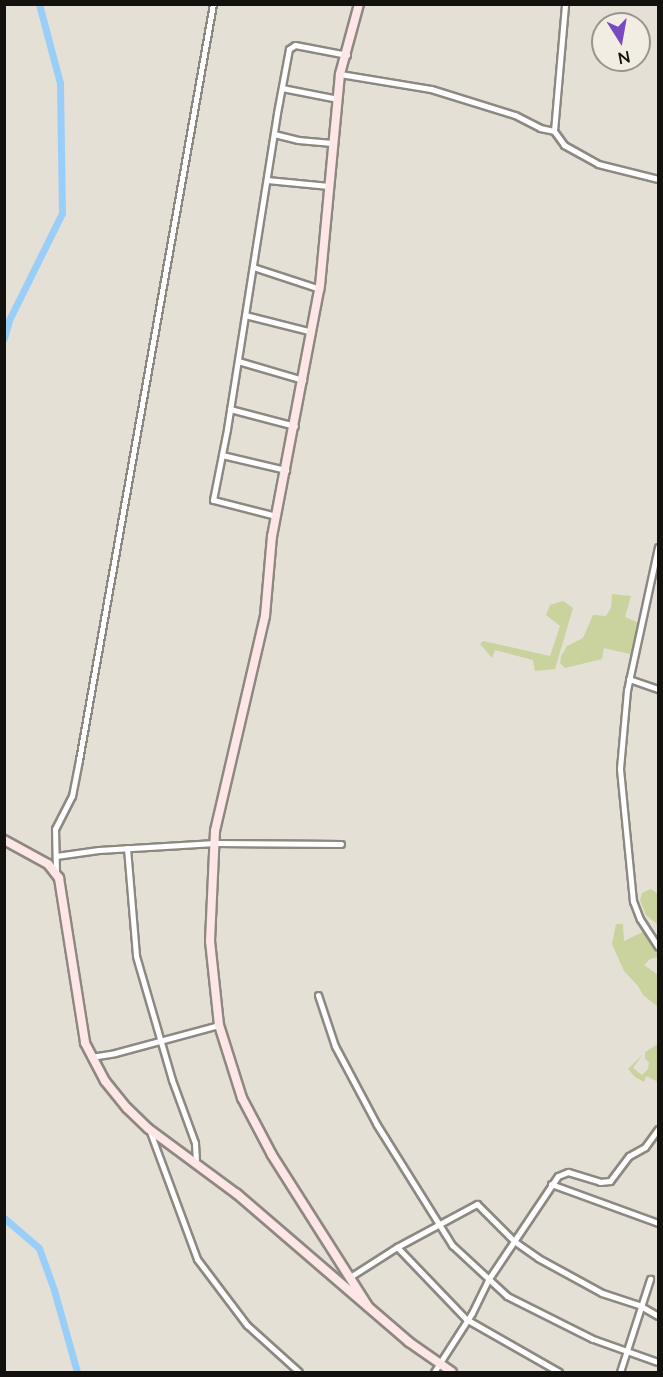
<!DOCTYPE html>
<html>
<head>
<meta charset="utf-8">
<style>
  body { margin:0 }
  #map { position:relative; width:663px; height:1377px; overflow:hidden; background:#e5e0d6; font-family:Lato,sans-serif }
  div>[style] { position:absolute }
  .green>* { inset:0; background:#cad29d }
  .canal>* { height:7px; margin:-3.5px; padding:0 3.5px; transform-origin:3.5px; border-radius:3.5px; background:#99cef9 }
  .roads { filter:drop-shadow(2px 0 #8d8880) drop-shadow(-2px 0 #8d8880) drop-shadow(0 2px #8d8880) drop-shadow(0 -2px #8d8880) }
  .street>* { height:5px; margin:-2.5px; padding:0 2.5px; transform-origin:2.5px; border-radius:2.5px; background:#fff }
  .secondary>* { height:8px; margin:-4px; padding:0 4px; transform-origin:4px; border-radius:4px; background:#fde6e6 }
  span { translate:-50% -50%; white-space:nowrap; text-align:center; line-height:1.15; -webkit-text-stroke:4.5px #f2ede3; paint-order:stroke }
  .frame { position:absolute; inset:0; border:6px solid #13110e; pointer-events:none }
  .north { position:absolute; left:591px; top:12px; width:60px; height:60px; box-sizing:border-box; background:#f2ede3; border:2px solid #99958e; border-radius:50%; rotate:169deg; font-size:16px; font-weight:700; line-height:24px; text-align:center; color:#13110e }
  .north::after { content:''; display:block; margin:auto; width:21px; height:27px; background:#774ac2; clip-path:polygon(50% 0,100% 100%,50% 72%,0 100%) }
</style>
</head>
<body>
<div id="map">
  <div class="green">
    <div style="clip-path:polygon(612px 594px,631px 596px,625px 617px,641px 624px,634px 655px,604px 648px,602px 659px,565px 668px,560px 663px,561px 656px,567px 646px,583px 638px,593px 615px,606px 616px,611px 608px)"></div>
    <div style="clip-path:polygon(563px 601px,573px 608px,555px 669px,535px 671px,533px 660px,495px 650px,492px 658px,480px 644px,483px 641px,550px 656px,560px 626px,546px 615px,550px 605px)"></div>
    <div style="clip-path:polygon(651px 889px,658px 894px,658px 933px,658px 925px,646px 915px,640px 900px,642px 893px)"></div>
    <div style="clip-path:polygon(616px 924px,623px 924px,624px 941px,647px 930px,658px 947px,658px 957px,650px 959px,644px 965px,658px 975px,658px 1007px,643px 995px,638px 986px,624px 971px,612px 944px)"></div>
    <div style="clip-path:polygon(658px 1044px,658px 1082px,646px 1076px,644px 1082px,635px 1077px,628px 1069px,643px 1054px,633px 1068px,642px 1075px,648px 1069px,649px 1062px,645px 1059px,645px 1052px)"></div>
  </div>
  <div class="canal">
    <div style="left:4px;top:338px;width:19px;rotate:-74deg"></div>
    <div style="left:9px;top:320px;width:119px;rotate:-63.6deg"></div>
    <div style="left:62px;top:213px;width:130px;rotate:-90.9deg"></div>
    <div style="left:60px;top:83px;width:82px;rotate:-104.9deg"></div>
    <div style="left:4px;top:1218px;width:46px;rotate:40.6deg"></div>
    <div style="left:39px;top:1248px;width:45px;rotate:70.3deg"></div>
    <div style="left:54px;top:1290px;width:85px;rotate:74.3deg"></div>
  </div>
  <div class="roads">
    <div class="street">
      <div style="left:340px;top:74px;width:92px;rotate:9.4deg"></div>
      <div style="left:431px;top:89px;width:88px;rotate:17.2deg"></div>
      <div style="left:515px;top:115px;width:28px;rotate:27deg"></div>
      <div style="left:540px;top:128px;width:14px;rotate:12deg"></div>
      <div style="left:554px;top:131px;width:17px;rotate:54deg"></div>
      <div style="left:564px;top:145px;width:39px;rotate:29deg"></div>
      <div style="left:598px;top:164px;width:62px;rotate:14deg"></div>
      <div style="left:282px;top:88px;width:57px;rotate:11.1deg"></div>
      <div style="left:554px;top:131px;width:127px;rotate:-85deg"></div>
      <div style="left:274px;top:134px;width:25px;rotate:14deg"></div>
      <div style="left:298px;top:140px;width:34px;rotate:5deg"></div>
      <div style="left:267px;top:180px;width:62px;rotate:5.5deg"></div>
      <div style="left:253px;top:267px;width:71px;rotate:18.2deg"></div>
      <div style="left:245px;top:315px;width:69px;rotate:14.2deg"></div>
      <div style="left:238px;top:361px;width:68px;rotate:16.3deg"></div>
      <div style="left:230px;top:409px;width:67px;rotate:14.7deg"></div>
      <div style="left:222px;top:455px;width:66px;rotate:13.2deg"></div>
      <div style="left:276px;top:516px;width:65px;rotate:-165.7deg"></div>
      <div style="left:213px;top:500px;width:72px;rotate:-78.8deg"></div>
      <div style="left:227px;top:429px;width:320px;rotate:-81deg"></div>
      <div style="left:277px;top:113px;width:65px;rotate:-79.4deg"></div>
      <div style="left:289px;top:49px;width:7px;rotate:-34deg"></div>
      <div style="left:295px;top:45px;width:53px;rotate:10.9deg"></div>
      <div style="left:658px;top:547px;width:146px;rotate:102.2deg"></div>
      <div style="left:627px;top:690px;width:79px;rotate:95.1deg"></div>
      <div style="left:620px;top:769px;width:133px;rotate:84.4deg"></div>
      <div style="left:633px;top:901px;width:19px;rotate:69deg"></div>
      <div style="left:640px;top:919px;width:33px;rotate:57deg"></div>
      <div style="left:629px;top:679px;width:31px;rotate:19deg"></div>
      <div style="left:127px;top:848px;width:108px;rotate:85.2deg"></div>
      <div style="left:136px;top:956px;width:129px;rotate:73.8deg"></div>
      <div style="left:172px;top:1080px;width:67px;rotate:69.9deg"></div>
      <div style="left:195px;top:1143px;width:21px;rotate:87deg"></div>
      <div style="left:56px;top:856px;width:43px;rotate:-7.9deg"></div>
      <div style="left:99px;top:850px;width:116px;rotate:-3.5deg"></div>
      <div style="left:215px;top:843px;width:126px;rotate:0.5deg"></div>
      <div style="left:56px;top:872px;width:43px;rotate:-91.3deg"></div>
      <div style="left:55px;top:829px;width:37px;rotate:-63deg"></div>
      <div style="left:72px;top:796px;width:37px;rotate:-79deg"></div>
      <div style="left:79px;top:760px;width:768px;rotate:-79.95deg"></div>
      <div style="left:318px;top:995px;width:54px;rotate:71.6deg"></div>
      <div style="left:335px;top:1046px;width:89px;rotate:62deg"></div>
      <div style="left:377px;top:1125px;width:142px;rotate:58deg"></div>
      <div style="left:452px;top:1245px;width:75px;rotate:42.8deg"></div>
      <div style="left:507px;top:1296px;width:96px;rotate:26.6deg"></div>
      <div style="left:593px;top:1339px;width:69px;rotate:19.5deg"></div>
      <div style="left:91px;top:1057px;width:24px;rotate:-9deg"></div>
      <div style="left:115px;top:1053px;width:108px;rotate:-15.1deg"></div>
      <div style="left:149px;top:1129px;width:139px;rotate:69.7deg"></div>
      <div style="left:197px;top:1259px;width:83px;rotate:52.9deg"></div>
      <div style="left:247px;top:1325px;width:70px;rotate:42.1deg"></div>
      <div style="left:551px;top:1184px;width:114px;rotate:20deg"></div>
      <div style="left:397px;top:1247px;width:100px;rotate:46.2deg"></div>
      <div style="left:466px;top:1319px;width:107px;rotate:29.7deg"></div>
      <div style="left:350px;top:1277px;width:56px;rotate:-32.6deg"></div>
      <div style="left:397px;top:1247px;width:91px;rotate:-28.3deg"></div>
      <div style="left:477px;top:1204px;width:52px;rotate:45deg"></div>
      <div style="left:514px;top:1241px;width:29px;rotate:35deg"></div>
      <div style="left:538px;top:1258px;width:73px;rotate:28.7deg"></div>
      <div style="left:602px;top:1293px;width:39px;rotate:18deg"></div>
      <div style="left:639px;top:1305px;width:22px;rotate:30deg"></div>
      <div style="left:434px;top:1372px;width:70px;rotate:-57.2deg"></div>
      <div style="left:472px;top:1313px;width:37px;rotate:-64deg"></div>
      <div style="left:488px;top:1280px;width:125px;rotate:-56.1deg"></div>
      <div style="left:558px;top:1176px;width:11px;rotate:-22deg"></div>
      <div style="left:568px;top:1172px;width:34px;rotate:17deg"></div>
      <div style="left:600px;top:1182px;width:10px;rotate:-6deg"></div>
      <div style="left:610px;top:1181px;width:31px;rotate:-53deg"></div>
      <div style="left:629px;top:1156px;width:18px;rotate:-29deg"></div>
      <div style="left:645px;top:1147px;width:22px;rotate:-54deg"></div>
      <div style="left:620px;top:1372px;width:98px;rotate:-72.1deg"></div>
    </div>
    <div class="secondary">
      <div style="left:359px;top:4px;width:73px;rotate:105.2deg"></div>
      <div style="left:340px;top:74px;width:212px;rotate:95.4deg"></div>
      <div style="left:320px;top:285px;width:256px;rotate:100.8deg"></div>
      <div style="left:272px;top:536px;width:80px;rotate:95deg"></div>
      <div style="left:265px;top:616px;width:221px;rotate:103.1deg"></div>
      <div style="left:215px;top:831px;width:110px;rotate:92.6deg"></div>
      <div style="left:210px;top:941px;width:84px;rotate:83.9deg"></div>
      <div style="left:219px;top:1025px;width:77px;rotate:72.5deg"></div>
      <div style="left:242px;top:1098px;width:64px;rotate:62.2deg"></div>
      <div style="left:272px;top:1155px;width:179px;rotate:57.6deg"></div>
      <div style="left:4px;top:840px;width:50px;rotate:28.6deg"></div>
      <div style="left:48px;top:864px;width:18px;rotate:52deg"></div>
      <div style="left:59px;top:878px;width:167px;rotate:81deg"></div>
      <div style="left:85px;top:1043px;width:43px;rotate:62.2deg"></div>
      <div style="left:105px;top:1081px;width:35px;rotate:51deg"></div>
      <div style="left:127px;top:1108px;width:30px;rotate:44deg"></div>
      <div style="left:149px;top:1129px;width:109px;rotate:36.5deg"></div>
      <div style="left:237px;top:1194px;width:227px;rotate:40.7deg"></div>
      <div style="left:409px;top:1342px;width:52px;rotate:34.9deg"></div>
    </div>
  </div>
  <div class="frame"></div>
  <div class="north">N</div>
</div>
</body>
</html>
